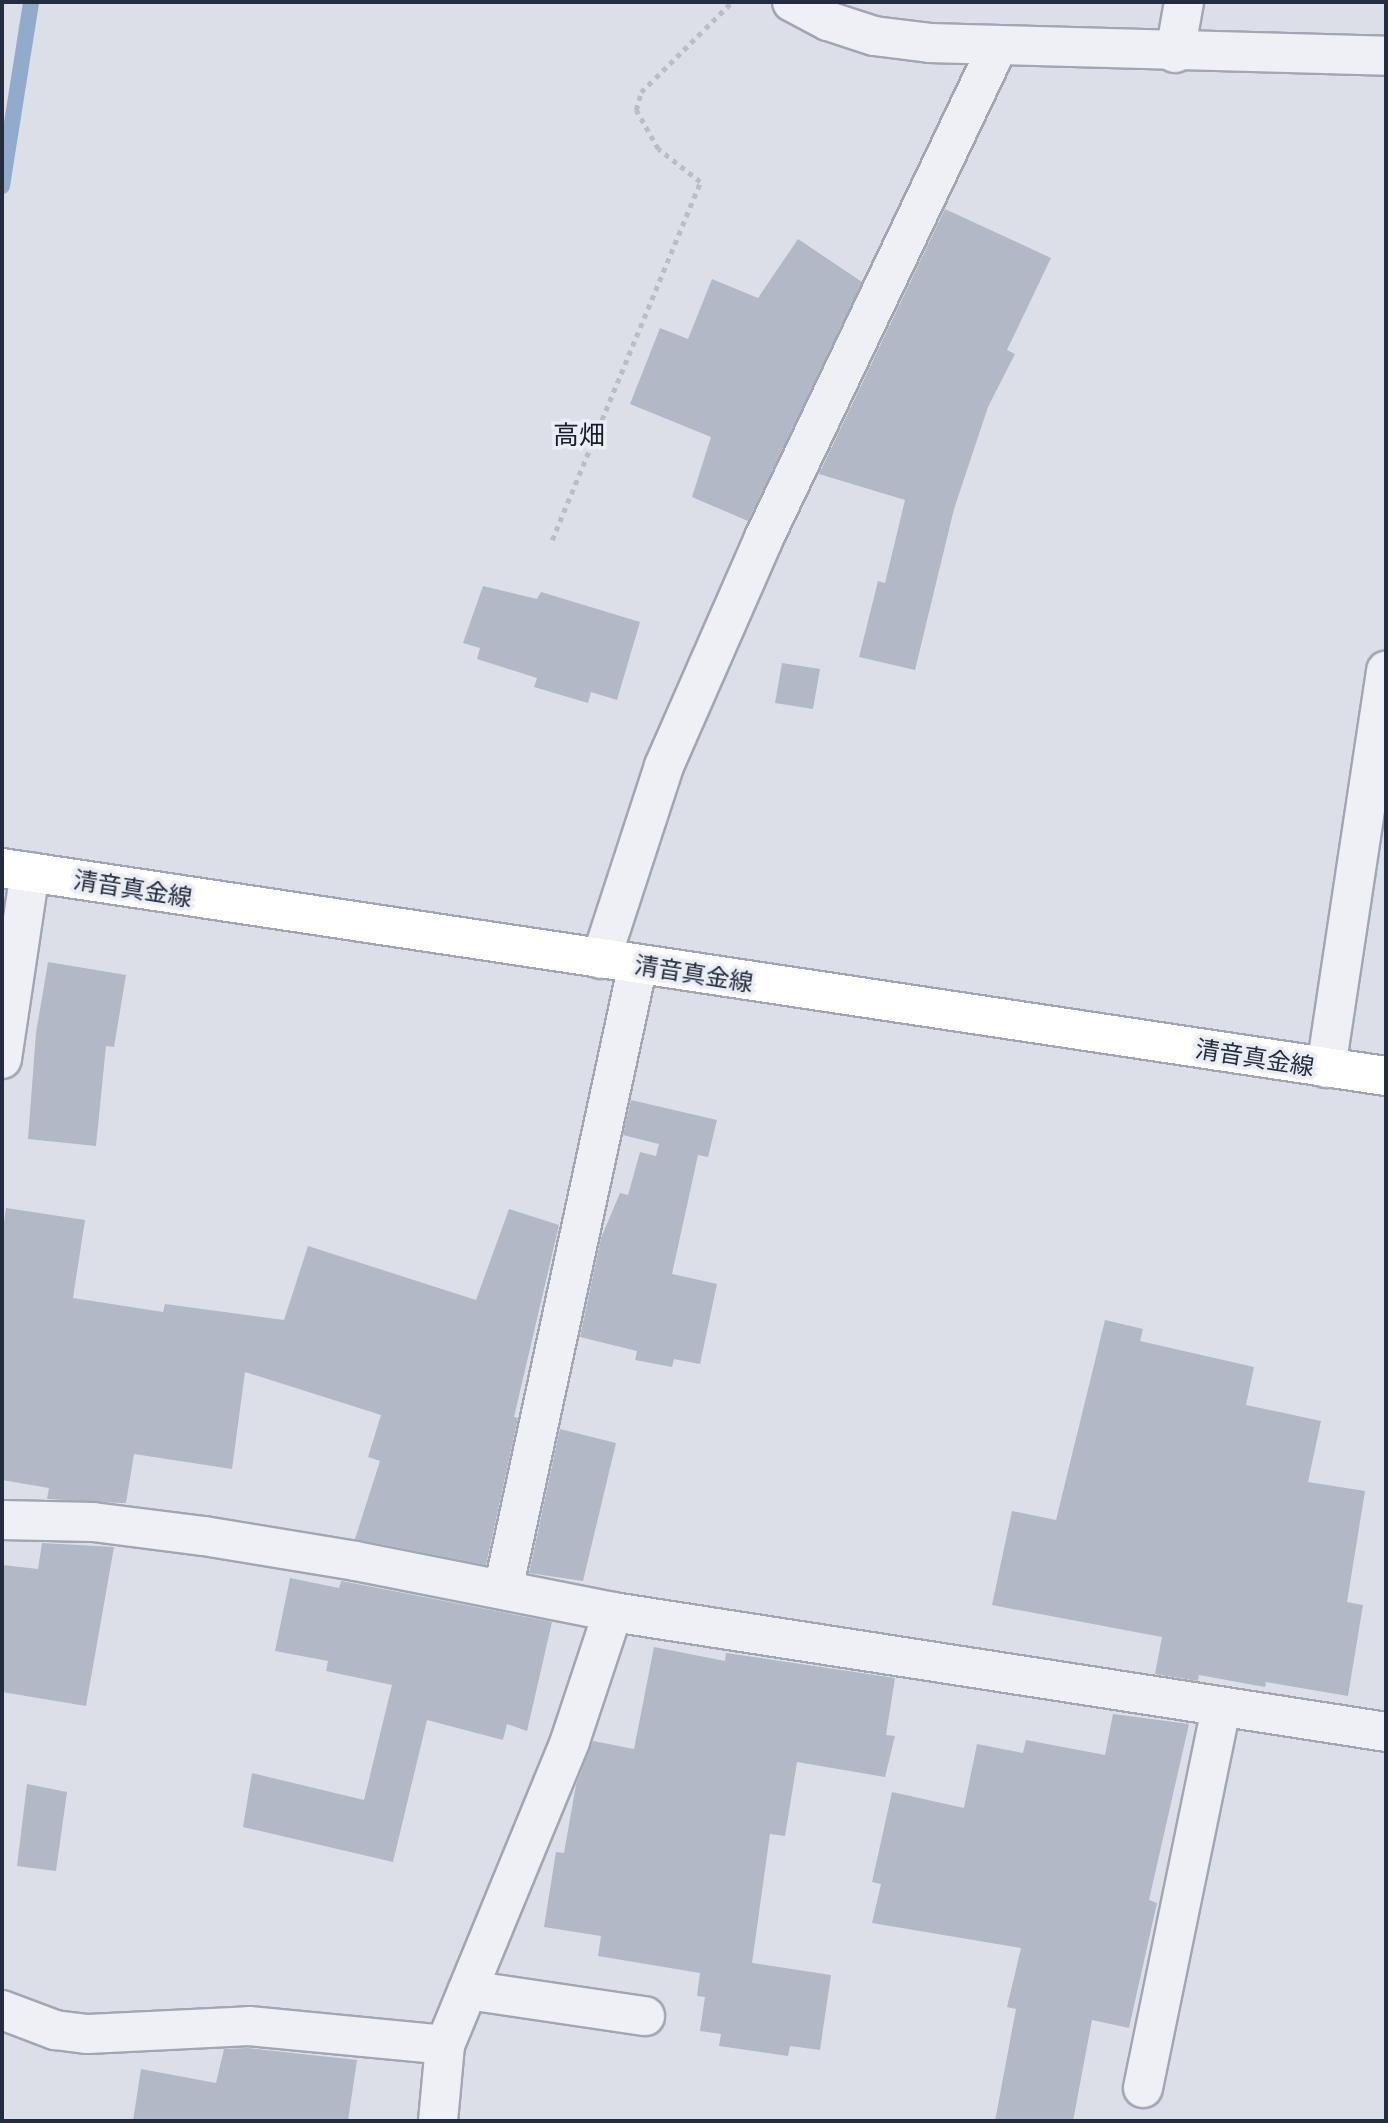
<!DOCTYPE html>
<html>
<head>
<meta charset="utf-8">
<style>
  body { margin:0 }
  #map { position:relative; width:1388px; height:2123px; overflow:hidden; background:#dcdfe8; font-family:"Golos Text","Noto Sans JP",sans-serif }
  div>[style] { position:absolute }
  .stream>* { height:16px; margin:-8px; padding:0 8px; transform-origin:8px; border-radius:8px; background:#92aacc }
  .building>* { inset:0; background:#b2b8c5 }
  .path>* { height:4.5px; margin-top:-2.25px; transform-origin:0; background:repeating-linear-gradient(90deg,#babdc6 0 5px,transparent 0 10px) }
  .roads { filter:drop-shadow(2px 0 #a1a6b2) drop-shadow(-2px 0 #a1a6b2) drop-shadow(0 2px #a1a6b2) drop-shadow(0 -2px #a1a6b2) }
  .minor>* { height:38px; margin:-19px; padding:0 19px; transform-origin:19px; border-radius:19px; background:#eff0f6 }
  .major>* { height:38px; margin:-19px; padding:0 19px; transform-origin:19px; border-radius:19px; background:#fff }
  span { translate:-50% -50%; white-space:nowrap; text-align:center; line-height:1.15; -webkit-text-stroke:7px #ebeef5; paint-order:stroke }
  .street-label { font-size:24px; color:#242c3f }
  .neighbourhood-label { font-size:26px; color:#171d30 }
  .frame { position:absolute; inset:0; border:4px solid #242c3f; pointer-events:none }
</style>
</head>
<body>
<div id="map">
  <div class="stream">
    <div style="left:2px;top:186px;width:186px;rotate:-81deg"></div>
  </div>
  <div class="building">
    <div style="clip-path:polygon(945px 209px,1051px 258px,1007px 350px,1015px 354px,988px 407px,954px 509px,915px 670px,859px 657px,878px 581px,885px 583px,905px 500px,819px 474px)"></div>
    <div style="clip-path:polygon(798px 239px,862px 282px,748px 521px,692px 497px,711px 437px,630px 404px,660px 328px,688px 339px,712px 279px,758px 298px)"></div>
    <div style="clip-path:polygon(483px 586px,537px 599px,541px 592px,640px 622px,617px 700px,591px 692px,588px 703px,534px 687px,537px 678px,477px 659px,480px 648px,463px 643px)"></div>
    <div style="clip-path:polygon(782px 663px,820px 669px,813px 709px,775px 703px)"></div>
    <div style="clip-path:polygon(48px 962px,126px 975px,114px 1047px,106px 1046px,96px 1146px,28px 1139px,36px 1033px)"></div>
    <div style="clip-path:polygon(631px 1100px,717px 1120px,708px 1157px,698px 1155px,672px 1274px,717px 1284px,700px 1364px,674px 1359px,672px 1367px,635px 1360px,637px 1351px,580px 1337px,601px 1238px,620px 1193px,628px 1195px,640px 1152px,656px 1156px,659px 1144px,623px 1135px)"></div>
    <div style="clip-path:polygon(6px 1208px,85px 1220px,73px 1298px,163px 1312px,165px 1304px,284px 1320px,308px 1246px,476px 1300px,509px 1209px,559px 1225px,514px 1417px,518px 1418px,486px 1565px,355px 1539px,380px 1461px,368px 1457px,381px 1415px,245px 1372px,232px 1469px,134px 1454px,126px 1503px,121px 1503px,47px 1499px,49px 1488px,2px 1480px,2px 1238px)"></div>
    <div style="clip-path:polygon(1105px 1320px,1143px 1329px,1140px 1341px,1254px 1367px,1246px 1405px,1321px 1421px,1308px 1482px,1365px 1491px,1347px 1602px,1363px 1605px,1348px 1696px,1266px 1682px,1265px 1687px,1199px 1675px,1198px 1681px,1155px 1674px,1162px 1637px,992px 1605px,1012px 1511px,1056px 1520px)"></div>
    <div style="clip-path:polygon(560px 1429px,616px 1443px,583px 1581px,529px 1573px)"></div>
    <div style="clip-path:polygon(42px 1543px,114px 1547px,86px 1706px,2px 1692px,2px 1565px,38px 1569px)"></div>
    <div style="clip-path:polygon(290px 1578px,339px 1588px,341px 1581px,352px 1583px,552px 1622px,527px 1731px,507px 1724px,503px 1740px,427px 1720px,393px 1862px,243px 1827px,252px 1773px,364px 1800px,392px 1685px,326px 1671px,328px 1661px,275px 1651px)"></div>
    <div style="clip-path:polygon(654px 1647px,725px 1661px,726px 1653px,895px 1678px,886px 1735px,895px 1736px,885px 1777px,797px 1762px,785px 1836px,770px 1834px,752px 1963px,831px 1975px,820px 2050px,790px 2046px,788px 2056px,719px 2046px,721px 2034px,700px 2031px,705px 1997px,697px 1996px,700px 1973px,598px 1956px,601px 1936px,544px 1927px,556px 1852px,564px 1853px,576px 1785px,593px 1741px,634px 1749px)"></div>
    <div style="clip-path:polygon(1113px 1714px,1189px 1724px,1149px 1900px,1157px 1903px,1129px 2028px,1092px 2020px,1073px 2121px,995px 2121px,1016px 2009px,1007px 2007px,1021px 1948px,872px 1923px,881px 1884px,872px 1882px,892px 1792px,964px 1808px,977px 1744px,1023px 1753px,1026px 1740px,1105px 1755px)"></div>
    <div style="clip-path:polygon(27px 1784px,67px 1792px,56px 1871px,17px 1866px)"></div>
    <div style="clip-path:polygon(248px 2048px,357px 2060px,348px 2121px,133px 2121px,141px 2069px,216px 2083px,224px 2049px)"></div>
  </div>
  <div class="path">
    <div style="left:552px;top:540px;width:387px;rotate:-67.5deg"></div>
    <div style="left:700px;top:182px;width:53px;rotate:-141.8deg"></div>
    <div style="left:658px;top:149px;width:45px;rotate:-119.4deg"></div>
    <div style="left:636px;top:110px;width:19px;rotate:-74deg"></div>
    <div style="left:641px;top:92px;width:128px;rotate:-44.7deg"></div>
  </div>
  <div class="roads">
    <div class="minor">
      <div style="left:792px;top:2px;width:41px;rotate:27.8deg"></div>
      <div style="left:828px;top:21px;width:48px;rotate:18.1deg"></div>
      <div style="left:874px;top:36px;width:56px;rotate:7.1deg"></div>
      <div style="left:930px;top:43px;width:456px;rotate:1.6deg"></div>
      <div style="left:1175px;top:53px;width:52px;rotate:-80deg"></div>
      <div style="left:601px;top:959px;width:203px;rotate:-71.9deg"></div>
      <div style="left:664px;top:766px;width:247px;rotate:-66.3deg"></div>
      <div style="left:763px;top:540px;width:545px;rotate:-64.56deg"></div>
      <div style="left:2px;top:1059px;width:189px;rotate:-81.5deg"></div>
      <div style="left:1326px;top:1068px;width:402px;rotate:-81.4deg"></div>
      <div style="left:2px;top:1520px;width:91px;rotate:1.3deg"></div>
      <div style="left:93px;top:1522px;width:112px;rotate:7.2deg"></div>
      <div style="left:204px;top:1536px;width:154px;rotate:9.3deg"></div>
      <div style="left:356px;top:1561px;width:262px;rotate:11.2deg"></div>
      <div style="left:613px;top:1612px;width:782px;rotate:8.82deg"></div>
      <div style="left:503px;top:1590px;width:640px;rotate:-77.83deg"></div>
      <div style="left:468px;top:1990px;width:179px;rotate:8.4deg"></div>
      <div style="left:2px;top:2010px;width:57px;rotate:20.7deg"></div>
      <div style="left:55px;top:2030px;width:33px;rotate:7deg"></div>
      <div style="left:88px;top:2034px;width:161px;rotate:-2.8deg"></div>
      <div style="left:249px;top:2026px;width:197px;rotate:5.5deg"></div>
      <div style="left:1143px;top:2088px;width:389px;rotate:-78.4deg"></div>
      <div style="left:438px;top:2121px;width:76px;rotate:-84.7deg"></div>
      <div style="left:445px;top:2045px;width:329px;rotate:-67.6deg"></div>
      <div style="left:570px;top:1741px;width:136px;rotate:-71.6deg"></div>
    </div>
    <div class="major">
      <div style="left:2px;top:868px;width:1400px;rotate:8.55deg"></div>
    </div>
  </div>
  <div class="street-label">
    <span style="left:133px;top:888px;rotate:9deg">清音真金線</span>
    <span style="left:694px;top:973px;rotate:9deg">清音真金線</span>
    <span style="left:1255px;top:1057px;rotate:9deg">清音真金線</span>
  </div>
  <div class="neighbourhood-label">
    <span style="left:579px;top:435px">高畑</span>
  </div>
  <div class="frame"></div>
</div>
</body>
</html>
